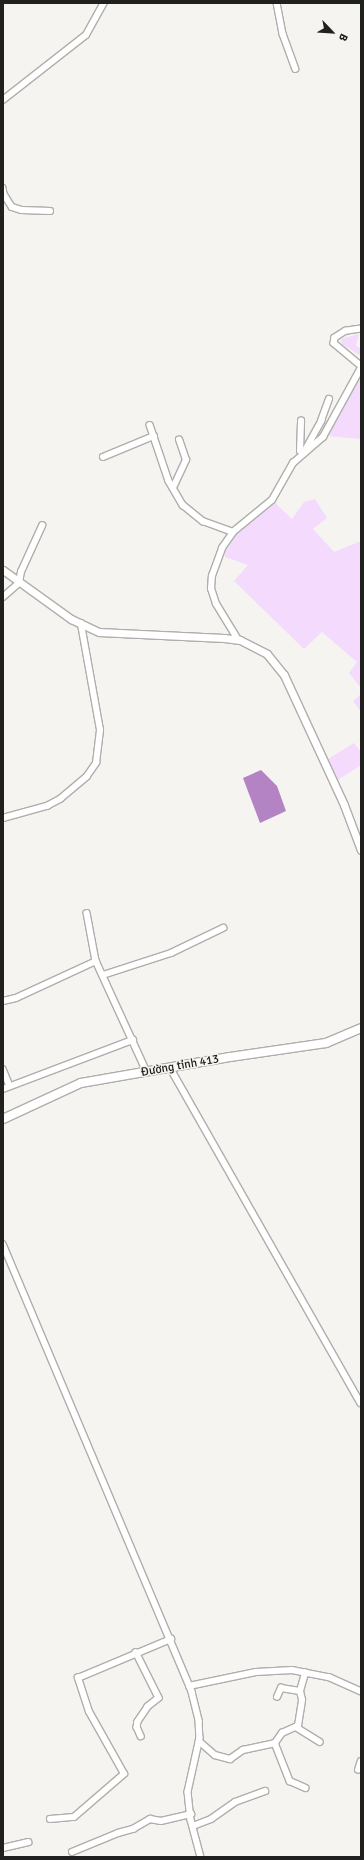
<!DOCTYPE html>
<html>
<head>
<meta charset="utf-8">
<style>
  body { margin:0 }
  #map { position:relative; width:364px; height:1860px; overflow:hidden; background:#f5f4f1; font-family:Signika,sans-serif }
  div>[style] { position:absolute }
  .green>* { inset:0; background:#f4dafc }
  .water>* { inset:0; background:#b483c4 }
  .roads { filter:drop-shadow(1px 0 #afaeaa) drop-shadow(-1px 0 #afaeaa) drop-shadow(0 1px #afaeaa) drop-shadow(0 -1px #afaeaa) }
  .minor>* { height:5.5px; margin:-2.75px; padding:0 2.75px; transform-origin:2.75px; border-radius:2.75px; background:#fff }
  .tertiary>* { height:7px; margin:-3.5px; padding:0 3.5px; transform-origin:3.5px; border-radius:3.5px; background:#fff }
  .secondary>* { height:8px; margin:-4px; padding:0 4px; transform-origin:4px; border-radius:4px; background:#fff }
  span { translate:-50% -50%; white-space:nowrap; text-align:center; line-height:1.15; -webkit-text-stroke:3px #f5f4f1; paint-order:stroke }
  .street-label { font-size:12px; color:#20201e }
  .frame { position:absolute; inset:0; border:4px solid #20201e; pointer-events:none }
  .north { position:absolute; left:312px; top:12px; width:40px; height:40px; -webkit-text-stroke:3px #f5f4f1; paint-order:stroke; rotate:115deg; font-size:11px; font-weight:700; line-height:16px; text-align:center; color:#20201e }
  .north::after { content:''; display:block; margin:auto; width:14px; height:18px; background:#20201e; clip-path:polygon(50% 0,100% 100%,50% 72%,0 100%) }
</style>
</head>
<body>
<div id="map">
  <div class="green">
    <div style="clip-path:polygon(359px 334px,356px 346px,361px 349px,361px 356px,342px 344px,341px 339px)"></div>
    <div style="clip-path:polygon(361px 376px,361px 439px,327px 436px)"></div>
    <div style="clip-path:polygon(315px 499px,327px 518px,313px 529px,334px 552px,361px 541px,361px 688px,349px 673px,357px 662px,322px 632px,304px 649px,234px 581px,248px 565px,225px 557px,225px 552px,236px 535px,275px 503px,292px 519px,304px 502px)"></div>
    <div style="clip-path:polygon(361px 694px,361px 712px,353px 701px)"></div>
    <div style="clip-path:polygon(354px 743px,361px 752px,361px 765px,338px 780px,328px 759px)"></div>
  </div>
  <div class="water">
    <div style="clip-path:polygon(261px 770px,277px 786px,286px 811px,260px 823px,243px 778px)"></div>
  </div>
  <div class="roads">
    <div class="minor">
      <div style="left:277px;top:3px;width:32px;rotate:79deg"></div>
      <div style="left:283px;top:34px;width:37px;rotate:70deg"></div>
      <div style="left:3px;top:100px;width:105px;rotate:-38.1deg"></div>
      <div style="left:86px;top:35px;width:37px;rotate:-61deg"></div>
      <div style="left:3px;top:188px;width:6px;rotate:81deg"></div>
      <div style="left:4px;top:194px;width:15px;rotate:58deg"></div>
      <div style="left:12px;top:207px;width:10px;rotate:17deg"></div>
      <div style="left:22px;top:210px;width:28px;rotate:2deg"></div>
      <div style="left:361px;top:329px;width:15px;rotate:172deg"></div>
      <div style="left:346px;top:331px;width:13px;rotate:148deg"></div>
      <div style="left:335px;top:338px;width:5px;rotate:101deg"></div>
      <div style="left:334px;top:343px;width:35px;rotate:40deg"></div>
      <div style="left:150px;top:425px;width:59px;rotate:71.3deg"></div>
      <div style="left:169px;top:481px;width:28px;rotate:60deg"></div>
      <div style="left:183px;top:505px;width:26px;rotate:39deg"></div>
      <div style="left:203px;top:521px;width:32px;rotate:20deg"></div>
      <div style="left:300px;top:451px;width:30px;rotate:-88deg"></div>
      <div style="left:303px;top:454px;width:38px;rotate:-61deg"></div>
      <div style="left:321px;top:421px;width:23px;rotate:-70deg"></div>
      <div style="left:103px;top:457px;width:55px;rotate:-22.4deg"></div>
      <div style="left:173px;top:488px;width:31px;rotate:-65deg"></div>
      <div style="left:186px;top:460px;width:21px;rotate:-109deg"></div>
      <div style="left:3px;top:597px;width:21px;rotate:-41deg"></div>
      <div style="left:19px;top:583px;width:11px;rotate:-80deg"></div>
      <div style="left:21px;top:572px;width:51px;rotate:-65.5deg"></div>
      <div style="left:238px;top:640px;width:42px;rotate:-121.4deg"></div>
      <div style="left:216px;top:604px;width:16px;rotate:-108deg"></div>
      <div style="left:211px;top:589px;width:13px;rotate:-86deg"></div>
      <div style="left:212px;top:576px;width:30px;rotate:-70deg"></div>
      <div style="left:222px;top:548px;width:19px;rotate:-55deg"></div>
      <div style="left:233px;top:532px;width:50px;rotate:-39.4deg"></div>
      <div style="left:272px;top:500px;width:43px;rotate:-60.4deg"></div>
      <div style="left:293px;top:463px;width:40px;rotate:-41deg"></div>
      <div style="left:323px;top:437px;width:79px;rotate:-61.2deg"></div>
      <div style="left:3px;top:818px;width:46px;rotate:-15.3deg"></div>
      <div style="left:47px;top:806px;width:15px;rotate:-28deg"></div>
      <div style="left:60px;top:799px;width:35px;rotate:-40deg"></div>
      <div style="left:87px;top:776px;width:16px;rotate:-55deg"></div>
      <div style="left:96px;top:763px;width:33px;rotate:-83deg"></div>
      <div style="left:100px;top:730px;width:108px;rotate:-100.2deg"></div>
      <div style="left:87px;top:913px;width:49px;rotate:79.4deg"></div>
      <div style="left:96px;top:961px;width:122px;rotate:65.3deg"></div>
      <div style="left:103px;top:975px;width:71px;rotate:-17.9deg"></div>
      <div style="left:171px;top:953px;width:58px;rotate:-25.7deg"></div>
      <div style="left:3px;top:1001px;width:13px;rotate:-13deg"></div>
      <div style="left:16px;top:998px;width:88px;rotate:-24.8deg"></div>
      <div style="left:3px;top:1069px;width:18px;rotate:68deg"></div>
      <div style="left:171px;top:1069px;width:384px;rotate:60.4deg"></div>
      <div style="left:3px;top:1089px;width:139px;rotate:-20.7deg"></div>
      <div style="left:3px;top:1244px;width:486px;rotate:67.1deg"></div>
      <div style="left:192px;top:1692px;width:30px;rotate:76deg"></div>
      <div style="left:199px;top:1721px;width:17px;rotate:87deg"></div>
      <div style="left:200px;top:1738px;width:55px;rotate:102.5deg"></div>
      <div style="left:188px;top:1792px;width:28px;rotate:84deg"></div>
      <div style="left:191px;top:1820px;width:38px;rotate:75deg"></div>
      <div style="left:136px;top:1652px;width:51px;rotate:63.4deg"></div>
      <div style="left:159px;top:1698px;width:14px;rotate:141deg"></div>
      <div style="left:148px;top:1707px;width:18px;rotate:124deg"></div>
      <div style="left:138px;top:1722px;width:5px;rotate:101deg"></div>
      <div style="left:137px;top:1727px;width:10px;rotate:66deg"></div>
      <div style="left:189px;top:1686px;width:68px;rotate:-11.8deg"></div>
      <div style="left:256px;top:1672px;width:36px;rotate:-3deg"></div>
      <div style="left:292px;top:1670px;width:38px;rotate:11deg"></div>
      <div style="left:329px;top:1677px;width:35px;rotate:24deg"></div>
      <div style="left:277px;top:1697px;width:10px;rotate:-66deg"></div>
      <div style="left:281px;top:1688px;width:19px;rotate:9deg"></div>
      <div style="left:296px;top:1727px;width:28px;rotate:32deg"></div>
      <div style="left:199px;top:1741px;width:21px;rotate:41deg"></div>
      <div style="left:215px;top:1755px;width:16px;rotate:15deg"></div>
      <div style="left:230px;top:1759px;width:16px;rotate:-35deg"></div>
      <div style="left:243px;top:1750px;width:33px;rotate:-12deg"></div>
      <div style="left:275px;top:1743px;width:12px;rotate:-55deg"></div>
      <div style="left:282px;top:1733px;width:17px;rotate:-24deg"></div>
      <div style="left:298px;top:1726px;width:26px;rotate:-81deg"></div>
      <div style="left:302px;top:1700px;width:9px;rotate:-103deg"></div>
      <div style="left:300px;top:1691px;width:19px;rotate:-74deg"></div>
      <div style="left:275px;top:1743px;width:41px;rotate:68.5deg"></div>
      <div style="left:290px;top:1781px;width:17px;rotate:24deg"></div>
      <div style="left:358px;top:1770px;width:9px;rotate:-72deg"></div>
      <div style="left:50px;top:1819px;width:24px;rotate:-5deg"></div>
      <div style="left:74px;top:1817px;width:66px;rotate:-40.7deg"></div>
      <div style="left:124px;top:1774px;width:71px;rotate:-119.4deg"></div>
      <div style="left:89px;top:1712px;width:36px;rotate:-108deg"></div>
      <div style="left:78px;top:1678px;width:101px;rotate:-22.8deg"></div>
      <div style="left:193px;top:1826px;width:19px;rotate:-21deg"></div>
      <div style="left:211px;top:1819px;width:29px;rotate:-35deg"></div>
      <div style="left:235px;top:1802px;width:32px;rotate:-20deg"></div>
      <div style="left:3px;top:1848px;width:26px;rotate:-13deg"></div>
      <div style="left:72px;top:1852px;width:50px;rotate:-22.4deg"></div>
      <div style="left:118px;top:1833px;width:16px;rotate:-15deg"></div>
      <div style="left:133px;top:1829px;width:20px;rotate:-30deg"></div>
      <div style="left:150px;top:1819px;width:11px;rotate:10deg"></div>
      <div style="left:161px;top:1821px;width:31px;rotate:-13deg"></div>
    </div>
    <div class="tertiary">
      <div style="left:3px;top:570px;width:84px;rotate:35.8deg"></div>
      <div style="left:71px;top:619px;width:31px;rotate:25deg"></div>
      <div style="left:99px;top:632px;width:125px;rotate:2.7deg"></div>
      <div style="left:224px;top:638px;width:16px;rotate:7deg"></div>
      <div style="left:240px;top:640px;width:30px;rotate:27deg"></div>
      <div style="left:267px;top:654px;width:27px;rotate:51deg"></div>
      <div style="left:284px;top:675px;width:143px;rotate:65.2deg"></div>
      <div style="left:344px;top:805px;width:48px;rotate:69.3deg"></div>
    </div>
    <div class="secondary">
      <div style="left:3px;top:1119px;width:86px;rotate:-24.8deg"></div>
      <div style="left:81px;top:1083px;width:151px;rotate:-9.9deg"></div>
      <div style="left:230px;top:1057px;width:97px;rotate:-8.3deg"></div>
      <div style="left:326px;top:1043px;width:38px;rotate:-23deg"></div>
    </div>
  </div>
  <div class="street-label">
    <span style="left:180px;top:1066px;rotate:-10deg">Đường tỉnh 413</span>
  </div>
  <div class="frame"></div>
  <div class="north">B</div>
</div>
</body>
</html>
